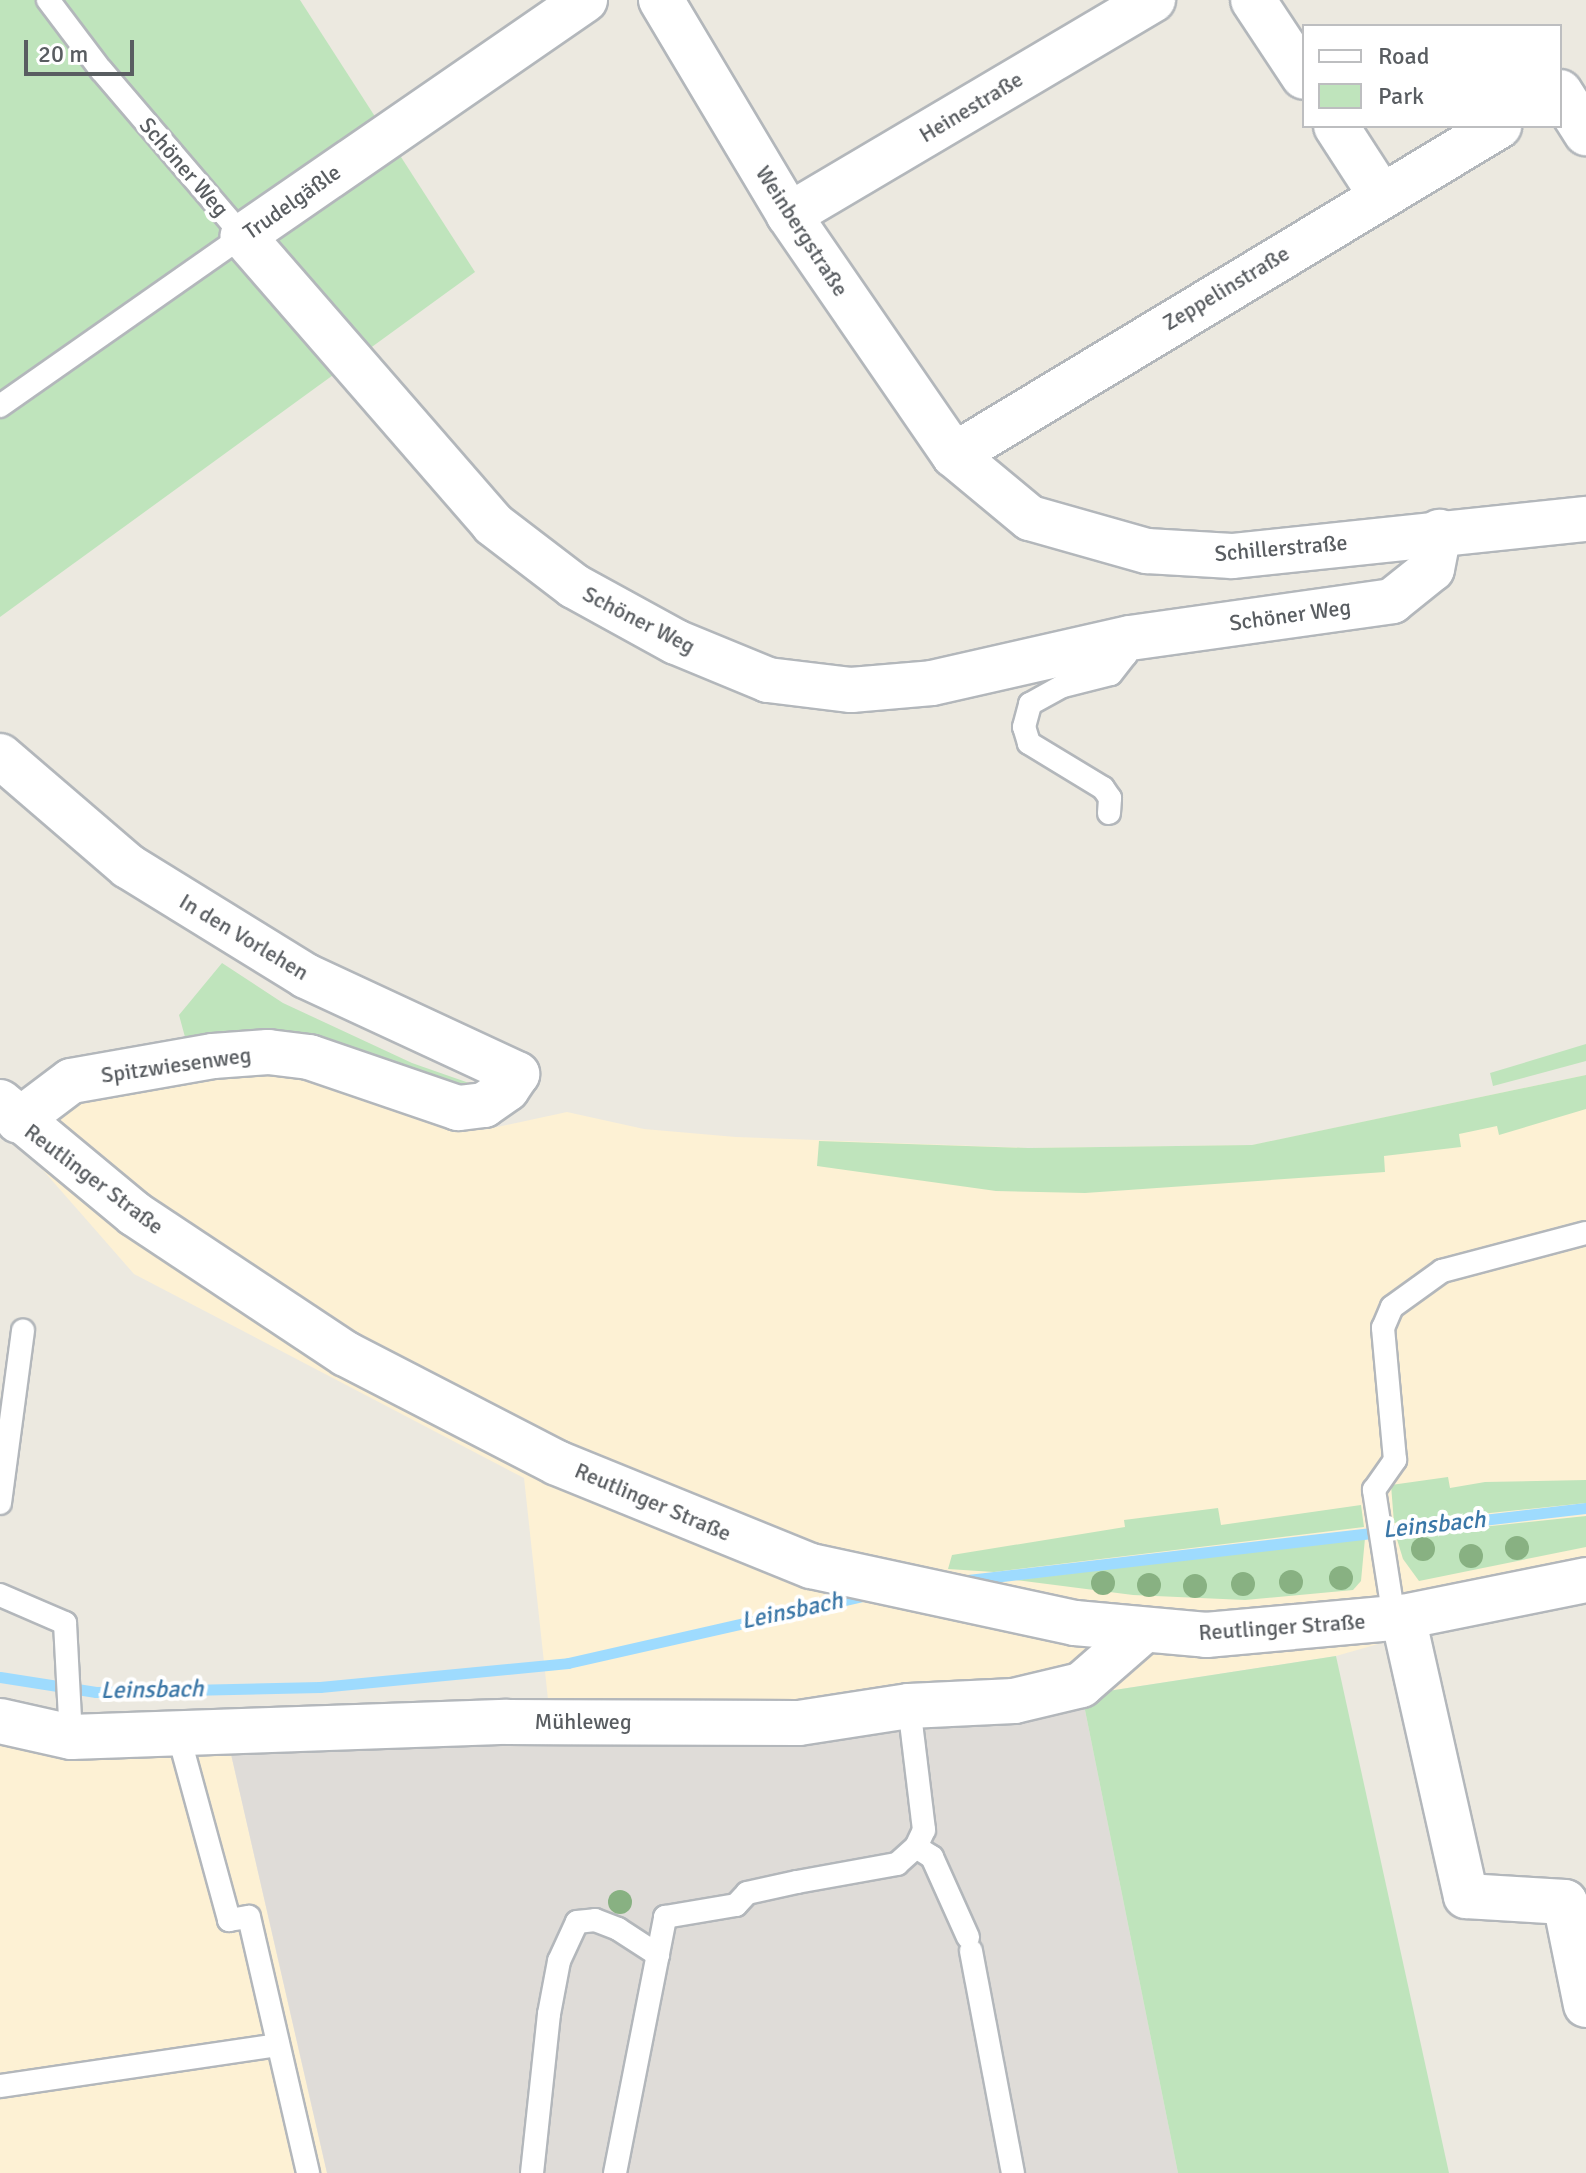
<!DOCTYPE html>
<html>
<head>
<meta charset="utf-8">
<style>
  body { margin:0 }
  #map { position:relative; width:1586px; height:2173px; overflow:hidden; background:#ece9e0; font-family:Signika,sans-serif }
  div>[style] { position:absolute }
  .commercial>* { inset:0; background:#fdf1d4 }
  .industrial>* { inset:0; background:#dfdcd8 }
  .green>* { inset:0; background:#bfe4bc }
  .stream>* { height:11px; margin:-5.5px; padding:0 5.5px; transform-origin:5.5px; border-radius:5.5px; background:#9edbfe }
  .roads { filter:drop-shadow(2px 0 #b3b7bb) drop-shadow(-2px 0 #b3b7bb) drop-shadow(0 2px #b3b7bb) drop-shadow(0 -2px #b3b7bb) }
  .service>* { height:22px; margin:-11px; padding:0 11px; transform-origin:11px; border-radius:11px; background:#fff }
  .minor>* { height:44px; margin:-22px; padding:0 22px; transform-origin:22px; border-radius:22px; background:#fff }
  .secondary>* { height:44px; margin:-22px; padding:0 22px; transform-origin:22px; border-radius:22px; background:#fff }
  .trees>* { width:24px; height:24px; margin:-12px; border-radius:50%; background:#88b182 }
  span { translate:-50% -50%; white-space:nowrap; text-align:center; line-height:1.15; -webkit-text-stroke:8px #fff; paint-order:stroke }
  .street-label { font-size:22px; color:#595d61 }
  .water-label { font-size:24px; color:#3b77a7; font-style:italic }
  .legend { position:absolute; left:1302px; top:24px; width:260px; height:104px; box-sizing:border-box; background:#fff; border:2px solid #bdbec0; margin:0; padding:10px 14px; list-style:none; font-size:24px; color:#595d61 }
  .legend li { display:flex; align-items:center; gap:16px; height:40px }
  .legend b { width:40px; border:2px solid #bdbec0 }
  .scale { position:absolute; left:24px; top:40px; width:110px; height:36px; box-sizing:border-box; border:4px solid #595d61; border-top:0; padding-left:10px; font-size:24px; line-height:28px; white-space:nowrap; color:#595d61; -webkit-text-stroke:6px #fff; paint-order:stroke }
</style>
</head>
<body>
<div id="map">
  <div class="commercial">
    <div style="clip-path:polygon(268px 1066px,439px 1121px,483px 1130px,567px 1112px,644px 1129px,736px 1137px,1028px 1148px,1253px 1145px,1586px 1075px,1586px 1585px,1336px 1656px,1082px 1695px,551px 1727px,524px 1478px,134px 1274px,0 1121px,73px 1095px)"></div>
    <div style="clip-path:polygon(0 1735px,228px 1741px,327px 2173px,0 2173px)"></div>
  </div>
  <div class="industrial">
    <div style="clip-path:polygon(1082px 1695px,1178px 2173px,327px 2173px,228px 1741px)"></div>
  </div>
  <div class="green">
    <div style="clip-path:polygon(0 0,300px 0,475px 272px,0 617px)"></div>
    <div style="clip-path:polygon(222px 963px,283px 1003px,412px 1063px,469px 1083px,464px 1093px,188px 1048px,179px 1015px)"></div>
    <div style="clip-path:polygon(1586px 1044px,1586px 1061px,1493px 1086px,1490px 1073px)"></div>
    <div style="clip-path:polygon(1586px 1075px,1586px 1109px,1499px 1135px,1497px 1126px,1459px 1134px,1461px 1147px,1384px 1156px,1385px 1172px,1085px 1193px,996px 1191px,817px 1166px,819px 1141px,1028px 1148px,1252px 1145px)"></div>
    <div style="clip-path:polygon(1448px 1477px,1450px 1488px,1485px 1482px,1586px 1480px,1586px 1503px,1394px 1523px,1391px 1485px)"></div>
    <div style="clip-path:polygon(1361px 1505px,1364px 1527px,994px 1572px,948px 1569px,952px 1555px,1125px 1527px,1124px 1520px,1218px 1508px,1221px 1525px)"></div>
    <div style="clip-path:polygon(1586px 1516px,1586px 1547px,1419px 1581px,1403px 1559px,1396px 1536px)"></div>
    <div style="clip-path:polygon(1365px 1538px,1361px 1581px,1353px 1590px,1245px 1600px,1133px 1595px,1016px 1580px)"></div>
    <div style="clip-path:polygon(1336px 1656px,1449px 2173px,1178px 2173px,1082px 1695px)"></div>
  </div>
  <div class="stream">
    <div style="left:959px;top:1581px;width:631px;rotate:-6.64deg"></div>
    <div style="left:0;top:1677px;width:97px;rotate:8.9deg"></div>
    <div style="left:96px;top:1692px;width:224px;rotate:-1.3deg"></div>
    <div style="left:320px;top:1687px;width:249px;rotate:-5.5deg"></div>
    <div style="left:568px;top:1663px;width:307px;rotate:-12.8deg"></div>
  </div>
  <div class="roads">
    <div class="service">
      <div style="left:0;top:406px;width:297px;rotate:-35deg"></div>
      <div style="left:243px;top:236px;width:218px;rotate:-130.5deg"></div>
      <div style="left:101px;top:70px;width:88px;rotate:-127.1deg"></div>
      <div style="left:1109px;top:813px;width:15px;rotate:-86deg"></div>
      <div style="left:1110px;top:798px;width:12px;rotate:-125deg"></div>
      <div style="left:1103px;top:788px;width:87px;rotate:-148.7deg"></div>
      <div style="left:1029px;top:743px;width:17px;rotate:-107deg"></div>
      <div style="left:1024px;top:727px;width:24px;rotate:-75deg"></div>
      <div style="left:1030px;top:704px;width:38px;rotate:-29deg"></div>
      <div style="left:1063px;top:686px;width:49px;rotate:-14deg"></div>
      <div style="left:1111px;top:674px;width:24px;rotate:-52deg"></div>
      <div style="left:1126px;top:655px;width:16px;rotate:-90deg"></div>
      <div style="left:0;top:1503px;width:174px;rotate:-82.4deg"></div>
      <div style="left:0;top:1595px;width:71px;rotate:23.3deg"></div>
      <div style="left:65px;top:1623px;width:114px;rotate:87deg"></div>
      <div style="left:1394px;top:1618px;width:130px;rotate:-98.9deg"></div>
      <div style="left:1374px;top:1490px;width:37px;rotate:-55deg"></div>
      <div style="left:1395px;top:1460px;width:133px;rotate:-95.2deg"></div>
      <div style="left:1383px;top:1328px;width:23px;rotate:-67deg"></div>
      <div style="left:1392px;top:1307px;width:62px;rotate:-35.8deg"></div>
      <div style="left:1442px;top:1271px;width:149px;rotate:-14.8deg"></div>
      <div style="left:178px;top:1733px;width:194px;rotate:74.7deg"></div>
      <div style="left:229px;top:1920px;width:20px;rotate:-9deg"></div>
      <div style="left:249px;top:1917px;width:263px;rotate:77deg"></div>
      <div style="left:916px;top:1847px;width:19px;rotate:32deg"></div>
      <div style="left:932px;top:1857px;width:88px;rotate:65.8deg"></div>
      <div style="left:971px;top:1951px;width:226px;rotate:79.3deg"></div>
      <div style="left:0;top:2086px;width:281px;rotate:-8.4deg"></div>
      <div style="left:532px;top:2173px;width:160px;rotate:-83.9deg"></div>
      <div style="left:549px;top:2014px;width:54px;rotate:-79.3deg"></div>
      <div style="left:559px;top:1961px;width:43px;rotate:-65.2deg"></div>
      <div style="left:577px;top:1922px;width:18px;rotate:-6deg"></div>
      <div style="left:595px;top:1920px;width:25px;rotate:21deg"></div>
      <div style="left:618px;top:1929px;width:48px;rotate:33deg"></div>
      <div style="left:615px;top:2173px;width:261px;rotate:-78.9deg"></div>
      <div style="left:665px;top:1917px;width:72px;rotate:-9.6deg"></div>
      <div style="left:736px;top:1905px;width:16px;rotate:-47deg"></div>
      <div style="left:747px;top:1893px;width:51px;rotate:-12.4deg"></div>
      <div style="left:797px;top:1882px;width:102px;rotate:-10.2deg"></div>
      <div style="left:897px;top:1864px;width:25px;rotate:-42deg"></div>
      <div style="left:916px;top:1847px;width:19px;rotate:-65deg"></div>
      <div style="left:924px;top:1830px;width:125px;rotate:-96.9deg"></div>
    </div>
    <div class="minor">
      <div style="left:585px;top:0;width:416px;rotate:145.4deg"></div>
      <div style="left:243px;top:236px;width:381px;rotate:49deg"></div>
      <div style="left:493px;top:524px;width:102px;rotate:37.4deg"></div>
      <div style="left:574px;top:586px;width:116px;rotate:28.8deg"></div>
      <div style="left:676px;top:642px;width:100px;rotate:22.4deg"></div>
      <div style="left:768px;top:680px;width:84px;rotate:6.9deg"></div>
      <div style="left:851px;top:690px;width:81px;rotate:-4.9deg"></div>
      <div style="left:932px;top:683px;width:203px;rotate:-12.8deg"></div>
      <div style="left:1130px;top:638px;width:265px;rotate:-8deg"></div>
      <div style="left:1392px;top:601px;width:51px;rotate:-38.7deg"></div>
      <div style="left:1432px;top:569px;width:38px;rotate:-79deg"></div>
      <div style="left:661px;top:0;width:250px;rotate:59.2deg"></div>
      <div style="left:789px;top:215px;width:291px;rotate:55.5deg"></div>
      <div style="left:954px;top:455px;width:99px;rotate:39.7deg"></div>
      <div style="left:1030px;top:518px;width:122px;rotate:15.8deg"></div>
      <div style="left:1147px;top:551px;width:85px;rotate:3.4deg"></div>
      <div style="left:1232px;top:556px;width:356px;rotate:-6deg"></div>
      <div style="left:1253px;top:0;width:92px;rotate:56.5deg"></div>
      <div style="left:1560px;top:92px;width:49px;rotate:57.6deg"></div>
      <div style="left:1336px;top:126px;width:81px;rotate:57.1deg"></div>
      <div style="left:789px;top:215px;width:423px;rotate:-30.6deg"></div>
      <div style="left:954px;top:455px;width:637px;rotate:-31.12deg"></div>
      <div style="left:0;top:756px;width:169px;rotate:40.7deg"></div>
      <div style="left:128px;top:866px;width:209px;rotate:31.7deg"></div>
      <div style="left:306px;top:976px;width:233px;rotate:24.9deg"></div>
      <div style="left:517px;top:1074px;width:18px;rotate:124deg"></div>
      <div style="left:507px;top:1089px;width:28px;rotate:145deg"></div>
      <div style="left:484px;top:1105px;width:26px;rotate:173deg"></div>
      <div style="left:458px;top:1108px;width:157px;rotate:-161.1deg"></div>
      <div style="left:309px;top:1057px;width:41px;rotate:-173deg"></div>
      <div style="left:268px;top:1052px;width:55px;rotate:175.8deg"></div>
      <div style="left:213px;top:1056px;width:144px;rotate:170deg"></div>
      <div style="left:71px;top:1081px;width:66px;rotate:143deg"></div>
      <div style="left:1403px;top:1617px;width:286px;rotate:77.3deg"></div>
      <div style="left:1466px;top:1896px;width:99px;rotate:3.5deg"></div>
      <div style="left:1565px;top:1902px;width:105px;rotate:78.5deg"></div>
      <div style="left:0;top:1721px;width:73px;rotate:12.7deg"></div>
      <div style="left:71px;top:1737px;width:436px;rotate:-2deg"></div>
      <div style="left:507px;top:1722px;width:292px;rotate:0.2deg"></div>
      <div style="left:799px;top:1723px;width:111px;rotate:-8.8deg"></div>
      <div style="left:909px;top:1706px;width:105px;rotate:-2.7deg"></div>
      <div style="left:1014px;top:1701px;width:69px;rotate:-13.4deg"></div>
      <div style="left:1081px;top:1685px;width:82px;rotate:-41.1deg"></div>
    </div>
    <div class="secondary">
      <div style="left:0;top:1102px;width:175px;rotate:39.7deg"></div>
      <div style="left:135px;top:1214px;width:253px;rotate:33.6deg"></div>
      <div style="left:346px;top:1354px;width:237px;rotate:27.3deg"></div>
      <div style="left:557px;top:1463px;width:274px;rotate:22.1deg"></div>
      <div style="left:811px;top:1566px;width:270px;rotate:12.2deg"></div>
      <div style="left:1075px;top:1623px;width:132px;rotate:5.2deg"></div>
      <div style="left:1206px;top:1635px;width:198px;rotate:-5.2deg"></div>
      <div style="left:1403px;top:1617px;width:187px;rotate:-11.4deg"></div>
    </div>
  </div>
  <div class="trees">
    <div style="left:1517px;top:1548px"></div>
    <div style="left:1423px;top:1549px"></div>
    <div style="left:1471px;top:1556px"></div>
    <div style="left:1341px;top:1578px"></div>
    <div style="left:1291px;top:1582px"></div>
    <div style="left:1103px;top:1583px"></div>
    <div style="left:1243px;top:1584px"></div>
    <div style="left:1149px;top:1585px"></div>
    <div style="left:1195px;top:1586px"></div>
    <div style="left:620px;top:1902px"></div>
  </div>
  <div class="street-label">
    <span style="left:971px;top:107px;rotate:-31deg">Heinestraße</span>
    <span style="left:184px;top:167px;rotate:49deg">Schöner Weg</span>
    <span style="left:292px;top:202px;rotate:-35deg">Trudelgäßle</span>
    <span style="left:802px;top:231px;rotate:57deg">Weinbergstraße</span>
    <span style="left:1226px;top:288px;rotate:-31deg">Zeppelinstraße</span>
    <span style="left:1281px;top:548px;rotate:-5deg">Schillerstraße</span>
    <span style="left:1290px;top:615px;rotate:-8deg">Schöner Weg</span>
    <span style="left:639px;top:620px;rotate:27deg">Schöner Weg</span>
    <span style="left:244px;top:937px;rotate:31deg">In den Vorlehen</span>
    <span style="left:176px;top:1065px;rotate:-8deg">Spitzwiesenweg</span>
    <span style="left:94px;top:1179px;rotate:37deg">Reutlinger Straße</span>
    <span style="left:653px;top:1502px;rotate:23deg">Reutlinger Straße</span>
    <span style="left:1282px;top:1627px;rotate:-4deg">Reutlinger Straße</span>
    <span style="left:583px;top:1722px">Mühleweg</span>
  </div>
  <div class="water-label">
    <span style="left:1434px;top:1525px;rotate:-6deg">Leinsbach</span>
    <span style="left:792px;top:1611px;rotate:-12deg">Leinsbach</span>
    <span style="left:152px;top:1690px;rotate:-1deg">Leinsbach</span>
  </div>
  <ul class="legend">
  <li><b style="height:10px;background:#fff"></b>Road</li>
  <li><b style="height:22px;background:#bfe4bc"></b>Park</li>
  </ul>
  <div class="scale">20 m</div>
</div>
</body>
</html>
